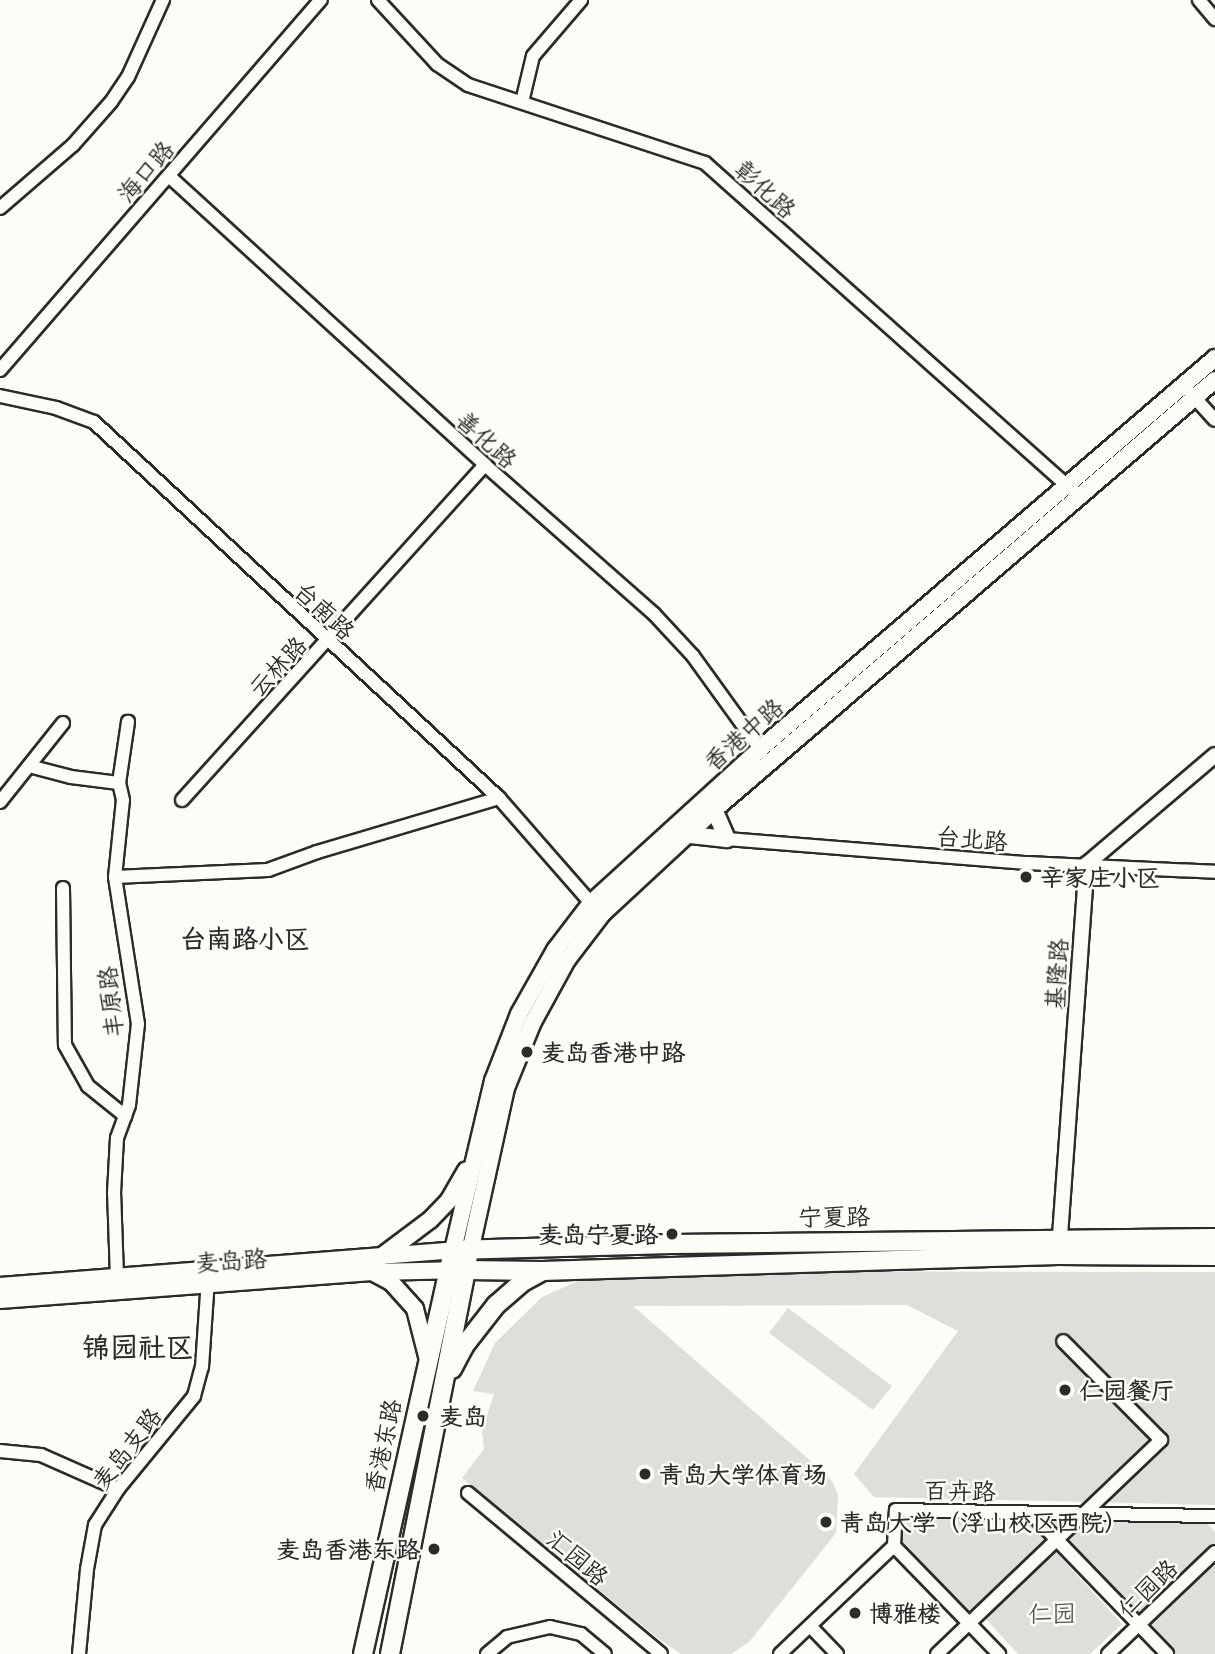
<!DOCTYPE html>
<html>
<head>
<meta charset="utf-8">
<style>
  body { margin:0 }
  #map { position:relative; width:1215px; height:1654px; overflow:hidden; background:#fdfcf7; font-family:Mali,"LXGW WenKai TC",sans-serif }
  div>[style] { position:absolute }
  .green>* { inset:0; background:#dfdeda }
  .roads { filter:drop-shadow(2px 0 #2b2b2b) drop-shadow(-2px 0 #2b2b2b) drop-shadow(0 2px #2b2b2b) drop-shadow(0 -2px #2b2b2b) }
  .minor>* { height:12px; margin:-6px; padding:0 6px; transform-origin:6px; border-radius:6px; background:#fdfcf7 }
  .tertiary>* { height:14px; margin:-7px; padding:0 7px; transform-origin:7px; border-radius:7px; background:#fdfcf7 }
  .secondary>* { height:16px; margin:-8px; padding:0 8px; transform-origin:8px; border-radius:8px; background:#fdfcf7 }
  .primary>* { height:18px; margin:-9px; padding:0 9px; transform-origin:9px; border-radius:9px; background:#fdfcf7 }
  .dots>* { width:19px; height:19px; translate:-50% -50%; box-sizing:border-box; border:4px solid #fdfcf7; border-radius:50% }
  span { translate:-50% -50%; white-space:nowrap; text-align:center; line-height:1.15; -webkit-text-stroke:5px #fdfcf7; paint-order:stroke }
  .street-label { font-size:24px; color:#2b2b2b }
  .poi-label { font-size:24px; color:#2b2b2b; font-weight:700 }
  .left { translate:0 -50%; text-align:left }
  .right { translate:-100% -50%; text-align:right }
  .park-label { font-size:24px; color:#585857 }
  .neighbourhood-label { font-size:26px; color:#2b2b2b; font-weight:700 }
  .quarter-label { font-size:28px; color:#2b2b2b; font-weight:700 }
</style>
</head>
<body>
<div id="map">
  <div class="green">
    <div style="clip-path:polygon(600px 1271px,1215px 1272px,1215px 1505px,874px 1497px,854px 1474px,958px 1331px,907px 1305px,633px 1306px,820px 1469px,832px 1481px,838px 1495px,836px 1533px,749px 1642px,731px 1654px,681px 1654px,660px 1640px,462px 1478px,484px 1449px,482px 1431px,494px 1394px,473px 1391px,495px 1343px,542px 1297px)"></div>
    <div style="clip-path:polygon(788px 1308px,892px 1386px,873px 1410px,769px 1333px)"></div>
    <div style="clip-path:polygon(900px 1512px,1029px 1518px,1050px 1540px,968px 1618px,898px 1544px)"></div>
    <div style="clip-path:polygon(1044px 1518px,1205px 1521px,1215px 1532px,1215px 1654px,1173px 1654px)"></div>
    <div style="clip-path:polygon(1056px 1552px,1122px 1624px,1090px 1654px,1018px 1654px,985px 1618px)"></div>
  </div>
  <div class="roads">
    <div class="minor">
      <div style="left:378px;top:0;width:87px;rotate:47.3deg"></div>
      <div style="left:437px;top:64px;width:37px;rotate:34deg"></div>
      <div style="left:468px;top:85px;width:250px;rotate:18.2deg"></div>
      <div style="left:705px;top:163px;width:490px;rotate:41.7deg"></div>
      <div style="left:1199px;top:0;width:25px;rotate:50deg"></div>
      <div style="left:522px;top:102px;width:47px;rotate:-76.6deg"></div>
      <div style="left:533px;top:56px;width:74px;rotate:-49.4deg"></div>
      <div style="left:169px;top:176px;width:428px;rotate:42.4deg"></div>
      <div style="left:485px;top:465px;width:225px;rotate:41.4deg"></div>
      <div style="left:654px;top:614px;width:57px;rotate:47.1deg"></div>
      <div style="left:693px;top:656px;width:115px;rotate:54.2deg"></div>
      <div style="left:0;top:208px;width:96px;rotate:-40.8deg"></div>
      <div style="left:73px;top:145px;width:57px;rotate:-48.5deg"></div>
      <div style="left:111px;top:102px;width:30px;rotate:-56deg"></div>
      <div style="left:128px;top:77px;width:85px;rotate:-65.6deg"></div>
      <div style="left:0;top:370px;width:490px;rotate:-49.1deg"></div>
      <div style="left:1183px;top:385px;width:47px;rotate:47.6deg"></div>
      <div style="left:0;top:396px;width:57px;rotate:12.1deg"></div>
      <div style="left:56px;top:408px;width:40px;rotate:20.2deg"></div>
      <div style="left:94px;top:422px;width:553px;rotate:42.87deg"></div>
      <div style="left:499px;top:798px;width:140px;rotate:48.8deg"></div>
      <div style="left:29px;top:766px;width:43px;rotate:14.7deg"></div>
      <div style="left:71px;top:777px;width:48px;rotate:7.1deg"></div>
      <div style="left:182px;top:800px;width:452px;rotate:-47.9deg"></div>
      <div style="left:0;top:802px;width:101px;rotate:-51.4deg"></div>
      <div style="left:727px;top:839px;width:301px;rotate:4.6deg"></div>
      <div style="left:1027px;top:863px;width:188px;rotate:2.7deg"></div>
      <div style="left:115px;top:877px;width:153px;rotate:-2.6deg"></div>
      <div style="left:268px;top:870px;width:52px;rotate:-20.2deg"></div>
      <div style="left:317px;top:852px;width:190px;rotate:-16.5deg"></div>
      <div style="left:63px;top:888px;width:157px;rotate:89.3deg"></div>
      <div style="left:65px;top:1045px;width:47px;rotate:60.7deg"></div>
      <div style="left:88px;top:1086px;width:48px;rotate:39deg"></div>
      <div style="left:117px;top:1277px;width:84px;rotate:-92deg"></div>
      <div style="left:114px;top:1193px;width:55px;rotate:-86.9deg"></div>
      <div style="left:117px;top:1138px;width:35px;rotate:-70deg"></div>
      <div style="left:129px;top:1105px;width:81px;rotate:-83.7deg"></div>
      <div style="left:138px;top:1024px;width:149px;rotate:-98.9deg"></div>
      <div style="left:115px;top:877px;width:77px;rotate:-84.1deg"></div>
      <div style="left:123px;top:800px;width:17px;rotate:-103deg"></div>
      <div style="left:119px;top:783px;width:62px;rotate:-81.6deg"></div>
      <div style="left:0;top:1451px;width:41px;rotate:5.6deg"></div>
      <div style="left:41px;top:1455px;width:84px;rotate:23.8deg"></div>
      <div style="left:468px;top:1493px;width:251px;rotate:39.8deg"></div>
      <div style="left:1031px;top:1513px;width:196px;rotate:46deg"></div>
      <div style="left:894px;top:1546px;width:151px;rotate:45.8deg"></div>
      <div style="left:810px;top:1626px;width:39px;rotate:46deg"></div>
      <div style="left:79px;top:1654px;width:85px;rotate:-84.6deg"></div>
      <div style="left:87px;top:1569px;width:45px;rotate:-79.7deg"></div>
      <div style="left:95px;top:1525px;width:43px;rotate:-57.4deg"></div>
      <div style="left:118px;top:1489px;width:120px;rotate:-50.7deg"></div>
      <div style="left:194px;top:1396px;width:30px;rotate:-75deg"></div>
      <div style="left:202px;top:1367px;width:89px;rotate:-86.1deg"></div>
      <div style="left:487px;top:1654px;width:26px;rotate:-40deg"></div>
      <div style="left:507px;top:1637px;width:44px;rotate:-13.1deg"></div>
      <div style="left:550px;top:1627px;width:32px;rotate:13deg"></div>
      <div style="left:581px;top:1634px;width:31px;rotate:40deg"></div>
      <div style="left:780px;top:1654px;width:157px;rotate:-43.5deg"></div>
      <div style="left:894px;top:1546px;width:36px;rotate:-87deg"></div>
      <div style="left:896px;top:1510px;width:319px;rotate:1.1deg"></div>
      <div style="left:937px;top:1654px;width:310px;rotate:-43.7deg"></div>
      <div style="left:1161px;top:1440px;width:139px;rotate:-134.7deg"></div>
      <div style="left:1108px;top:1654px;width:148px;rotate:-43.6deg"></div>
    </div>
    <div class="tertiary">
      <div style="left:1059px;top:1250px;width:387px;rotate:-85.9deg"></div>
      <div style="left:1087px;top:864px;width:168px;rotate:-40.4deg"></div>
    </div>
    <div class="secondary">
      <div style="left:681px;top:834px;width:46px;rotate:6.2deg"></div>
      <div style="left:727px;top:839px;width:40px;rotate:-113.4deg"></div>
      <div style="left:382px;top:1256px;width:60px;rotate:-36.9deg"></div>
      <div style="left:430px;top:1220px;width:28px;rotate:-46deg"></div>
      <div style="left:449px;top:1200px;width:34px;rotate:-60deg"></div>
      <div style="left:374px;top:1273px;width:19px;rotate:28deg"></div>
      <div style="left:391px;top:1282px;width:36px;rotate:48deg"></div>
      <div style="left:415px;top:1309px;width:49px;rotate:75.7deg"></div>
      <div style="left:0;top:1286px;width:454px;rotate:-4.5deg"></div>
      <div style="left:453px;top:1250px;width:174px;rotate:-76.7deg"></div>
      <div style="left:493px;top:1081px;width:72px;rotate:-68.8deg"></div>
      <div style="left:519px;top:1014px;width:73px;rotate:-60.6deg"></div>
      <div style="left:555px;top:950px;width:59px;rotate:-52.5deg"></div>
      <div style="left:591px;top:903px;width:229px;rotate:-42.3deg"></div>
      <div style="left:760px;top:749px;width:600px;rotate:-40.67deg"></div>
      <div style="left:0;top:1300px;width:373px;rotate:-4.3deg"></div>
      <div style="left:372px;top:1272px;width:94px;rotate:-1.2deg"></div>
      <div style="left:466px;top:1270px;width:186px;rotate:-77.6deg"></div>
      <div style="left:506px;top:1088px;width:71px;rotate:-67.8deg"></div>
      <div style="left:533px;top:1022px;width:71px;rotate:-61.3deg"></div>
      <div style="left:567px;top:960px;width:58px;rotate:-52.7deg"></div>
      <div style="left:602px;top:914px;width:153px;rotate:-42.9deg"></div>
      <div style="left:714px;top:810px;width:660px;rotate:-40.64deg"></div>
    </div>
    <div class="primary">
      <div style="left:452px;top:1369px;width:26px;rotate:-62deg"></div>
      <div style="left:464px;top:1346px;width:52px;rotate:-52deg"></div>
      <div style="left:496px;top:1305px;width:33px;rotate:-41deg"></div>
      <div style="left:521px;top:1283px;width:23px;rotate:-29deg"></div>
      <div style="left:363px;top:1654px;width:414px;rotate:-77.4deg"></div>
      <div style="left:453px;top:1250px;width:219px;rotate:-1.6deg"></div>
      <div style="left:672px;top:1244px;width:543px;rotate:-0.63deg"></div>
      <div style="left:390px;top:1654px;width:391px;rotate:-78.8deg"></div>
      <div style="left:466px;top:1270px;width:76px;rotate:0.8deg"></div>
      <div style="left:542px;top:1271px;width:516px;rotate:-1.78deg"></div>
      <div style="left:1058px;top:1255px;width:157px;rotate:0.4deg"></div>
    </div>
  </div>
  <div class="dots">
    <div style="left:1026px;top:877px;background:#2b2b2b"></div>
    <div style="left:527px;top:1052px;background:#2b2b2b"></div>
    <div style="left:672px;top:1234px;background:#2b2b2b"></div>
    <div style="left:1065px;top:1390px;background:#2b2b2b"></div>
    <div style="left:423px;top:1416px;background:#2b2b2b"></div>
    <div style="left:645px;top:1474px;background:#2b2b2b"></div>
    <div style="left:826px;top:1522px;background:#2b2b2b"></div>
    <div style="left:434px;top:1549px;background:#2b2b2b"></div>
    <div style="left:855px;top:1613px;background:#2b2b2b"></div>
  </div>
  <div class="street-label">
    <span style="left:145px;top:171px;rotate:-49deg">海口路</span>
    <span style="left:766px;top:189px;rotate:42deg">彰化路</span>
    <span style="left:487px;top:439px;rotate:42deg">善化路</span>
    <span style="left:325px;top:610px;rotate:43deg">台南路</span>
    <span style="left:277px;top:666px;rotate:-47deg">云林路</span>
    <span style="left:743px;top:734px;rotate:-41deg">香港中路</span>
    <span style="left:972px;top:838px;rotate:5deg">台北路</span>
    <span style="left:1056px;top:974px;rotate:-86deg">基隆路</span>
    <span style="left:110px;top:1002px;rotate:-96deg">丰原路</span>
    <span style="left:834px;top:1216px;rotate:-1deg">宁夏路</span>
    <span style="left:231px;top:1260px;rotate:-4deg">麦岛路</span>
    <span style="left:382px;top:1446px;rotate:-78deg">香港东路</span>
    <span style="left:126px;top:1448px;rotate:-52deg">麦岛支路</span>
    <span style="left:960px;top:1490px;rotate:1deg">百卉路</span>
    <span style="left:578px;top:1557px;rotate:40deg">汇园路</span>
    <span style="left:1147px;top:1588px;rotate:-44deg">仁园路</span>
  </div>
  <div class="poi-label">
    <span class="left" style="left:1040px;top:877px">辛家庄小区</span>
    <span class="left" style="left:541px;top:1052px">麦岛香港中路</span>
    <span class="right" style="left:658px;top:1234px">麦岛宁夏路</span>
    <span class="left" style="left:1079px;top:1390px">仁园餐厅</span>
    <span class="left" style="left:439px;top:1416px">麦岛</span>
    <span class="left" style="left:659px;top:1474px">青岛大学体育场</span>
    <span class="left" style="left:840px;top:1522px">青岛大学（浮山校区西院）</span>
    <span class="right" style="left:420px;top:1549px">麦岛香港东路</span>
    <span class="left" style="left:869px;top:1613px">博雅楼</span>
  </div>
  <div class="park-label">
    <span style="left:1052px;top:1613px">仁园</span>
  </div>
  <div class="neighbourhood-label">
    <span style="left:245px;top:939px">台南路小区</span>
  </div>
  <div class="quarter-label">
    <span style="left:138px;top:1346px">锦园社区</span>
  </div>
</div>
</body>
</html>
